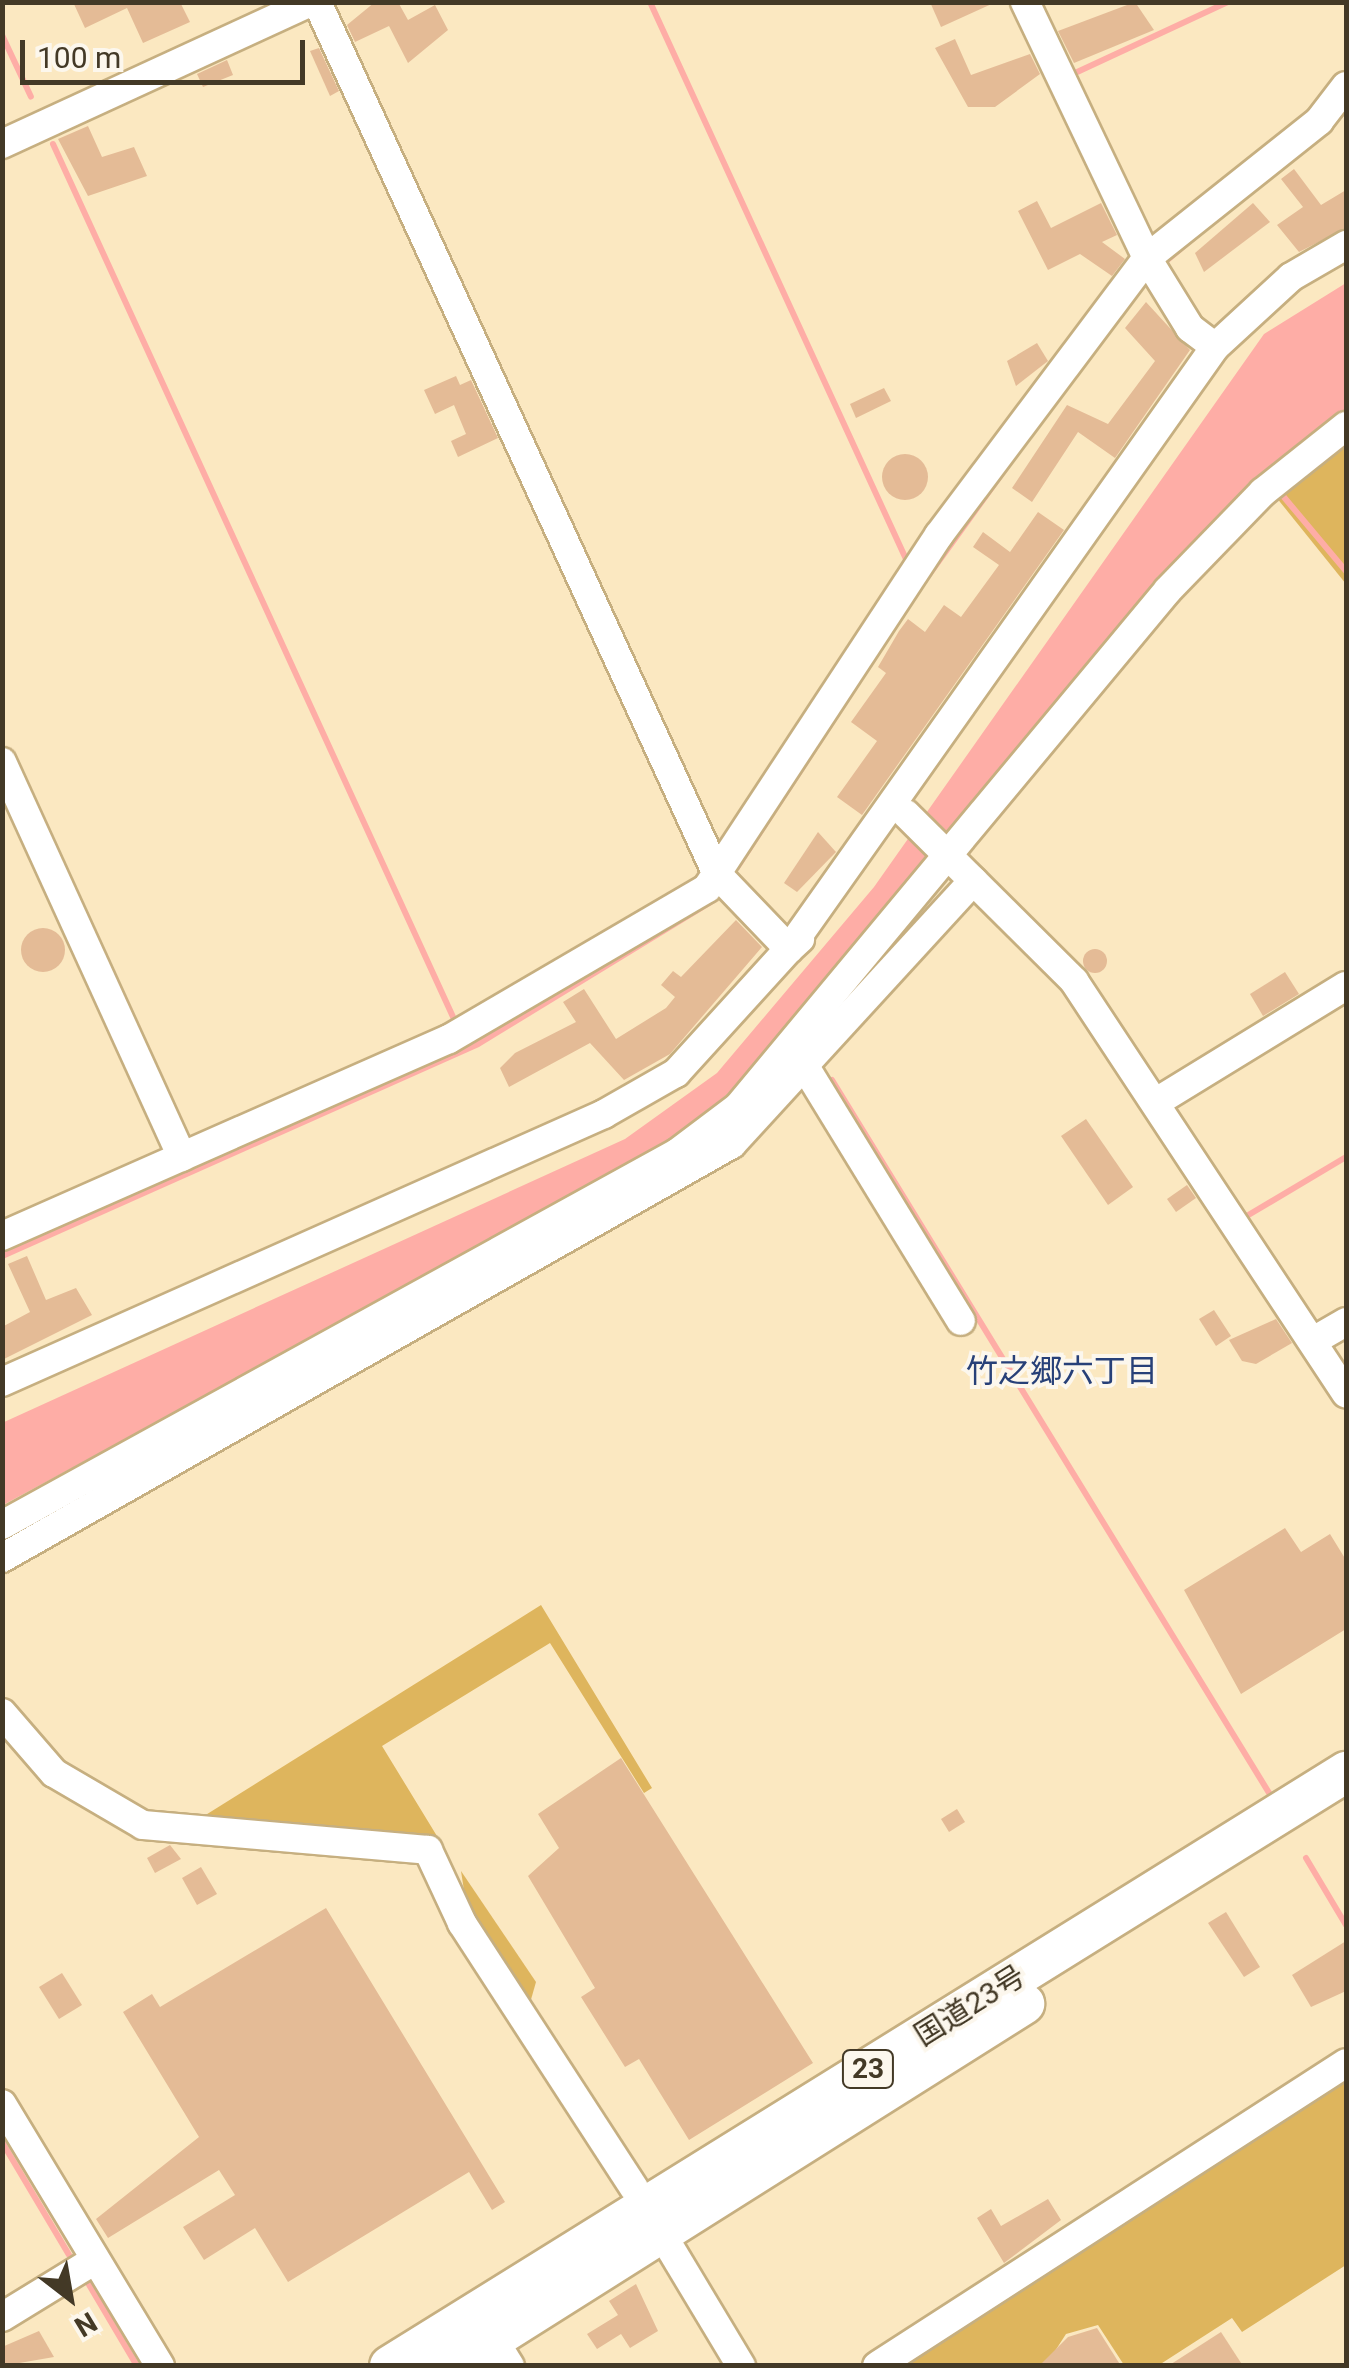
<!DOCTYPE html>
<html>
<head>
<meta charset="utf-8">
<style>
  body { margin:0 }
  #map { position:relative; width:1349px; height:2368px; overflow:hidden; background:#fbe8c1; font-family:Roboto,"Noto Sans JP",sans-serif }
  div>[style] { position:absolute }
  .green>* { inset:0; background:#deb55d }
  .water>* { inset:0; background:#feada6 }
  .stream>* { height:6px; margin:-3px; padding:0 3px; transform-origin:3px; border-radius:3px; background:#feada6 }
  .building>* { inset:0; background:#e4bb96 }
  .round { border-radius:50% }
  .roads { filter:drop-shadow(2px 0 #c6af80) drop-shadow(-2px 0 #c6af80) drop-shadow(0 2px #c6af80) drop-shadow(0 -2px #c6af80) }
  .minor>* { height:28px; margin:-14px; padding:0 14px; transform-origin:14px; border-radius:14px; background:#fff }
  .highway>* { height:40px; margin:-20px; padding:0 20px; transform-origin:20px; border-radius:20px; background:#fff }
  span { translate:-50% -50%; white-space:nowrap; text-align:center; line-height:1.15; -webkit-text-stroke:8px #fcf7ed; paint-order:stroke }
  .shield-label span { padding:2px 8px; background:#fcf7ed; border:2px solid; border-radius:8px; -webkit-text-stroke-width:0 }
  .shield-label { font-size:28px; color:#433926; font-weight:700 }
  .street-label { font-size:30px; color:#433926 }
  .neighbourhood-label { font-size:32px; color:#274078 }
  .frame { position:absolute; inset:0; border:5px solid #433926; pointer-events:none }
  .north { position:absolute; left:20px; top:2248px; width:100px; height:100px; -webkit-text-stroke:8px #fcf7ed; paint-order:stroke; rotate:149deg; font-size:28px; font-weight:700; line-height:40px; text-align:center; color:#433926 }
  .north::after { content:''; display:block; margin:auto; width:35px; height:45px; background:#433926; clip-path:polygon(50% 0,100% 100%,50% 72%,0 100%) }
  .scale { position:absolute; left:20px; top:40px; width:285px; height:45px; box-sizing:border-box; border:5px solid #433926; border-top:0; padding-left:12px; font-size:30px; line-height:35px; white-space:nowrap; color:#433926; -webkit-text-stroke:8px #fcf7ed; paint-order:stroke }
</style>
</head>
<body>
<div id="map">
  <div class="green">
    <div style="clip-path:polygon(1346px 436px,1346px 584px,1272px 492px)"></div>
    <div style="clip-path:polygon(541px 1605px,652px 1788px,644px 1793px,550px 1643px,382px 1746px,440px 1841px,188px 1826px)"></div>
    <div style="clip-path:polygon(461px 1871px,536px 1982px,528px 2010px,468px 1916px)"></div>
    <div style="clip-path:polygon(1346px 2070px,1346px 2265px,1242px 2332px,1232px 2318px,1159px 2365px,1124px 2365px,1098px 2325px,1066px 2334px,1046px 2365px,893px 2366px)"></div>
  </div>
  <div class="water">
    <div style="clip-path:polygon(1328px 129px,1141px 286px,926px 584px,739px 870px,731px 866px,926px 574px,1140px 278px)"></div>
    <div style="clip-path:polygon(1346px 283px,1346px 411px,1204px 533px,751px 1073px,664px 1150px,3px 1505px,2px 1423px,625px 1139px,717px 1073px,874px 887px,1264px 334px)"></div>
    <div style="clip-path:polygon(714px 894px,718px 901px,479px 1047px,3px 1259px,2px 1248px)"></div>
  </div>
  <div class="stream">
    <div style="left:650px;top:2px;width:613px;rotate:65.32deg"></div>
    <div style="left:2px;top:35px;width:68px;rotate:64.9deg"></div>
    <div style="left:1075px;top:73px;width:169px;rotate:-24.9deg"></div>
    <div style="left:53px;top:144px;width:963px;rotate:65.38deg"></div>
    <div style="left:1283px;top:496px;width:98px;rotate:50deg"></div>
    <div style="left:832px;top:1080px;width:840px;rotate:58.49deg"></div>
    <div style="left:1245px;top:1217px;width:117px;rotate:-30.7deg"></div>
    <div style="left:1306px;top:1858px;width:78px;rotate:59.2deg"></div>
    <div style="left:2px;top:2142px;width:131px;rotate:59.3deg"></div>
    <div style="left:88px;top:2283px;width:96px;rotate:59.4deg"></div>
  </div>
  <div class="building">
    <div style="clip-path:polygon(73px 2px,180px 2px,190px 22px,143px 43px,127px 8px,85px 28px)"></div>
    <div style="clip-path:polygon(375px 2px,398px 2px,408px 20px,435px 5px,448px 30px,408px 63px,389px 26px,355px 42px,347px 25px)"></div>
    <div style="clip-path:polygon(930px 2px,996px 2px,941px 27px)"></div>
    <div style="clip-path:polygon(1135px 2px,1154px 30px,1074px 63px,1058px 31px)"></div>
    <div style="clip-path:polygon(955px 39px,971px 75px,1030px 54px,1040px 74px,995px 107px,968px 107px,935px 48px)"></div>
    <div style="clip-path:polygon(319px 48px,339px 91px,330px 96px,310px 51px)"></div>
    <div style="clip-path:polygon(227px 60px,233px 75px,203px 87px,197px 74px)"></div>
    <div style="clip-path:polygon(88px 126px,102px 157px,134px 147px,147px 176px,88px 196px,58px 139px)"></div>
    <div style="clip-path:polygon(1294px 169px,1321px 205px,1346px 190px,1346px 228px,1299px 252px,1277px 225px,1303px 207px,1281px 179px)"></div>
    <div style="clip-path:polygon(1037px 201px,1051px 228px,1101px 203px,1117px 235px,1102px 242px,1125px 259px,1112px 276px,1080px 254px,1048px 270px,1018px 211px)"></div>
    <div style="clip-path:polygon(1253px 203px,1270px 222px,1204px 272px,1195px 253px)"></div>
    <div style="clip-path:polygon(1146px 302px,1190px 350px,1115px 458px,1078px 432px,1032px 502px,1012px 488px,1067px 405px,1108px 424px,1155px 361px,1125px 328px)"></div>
    <div style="clip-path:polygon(1037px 343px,1048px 361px,1016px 386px,1007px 361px)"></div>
    <div style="clip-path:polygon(456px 376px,460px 385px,471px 380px,498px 438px,458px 457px,451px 441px,466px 434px,454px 405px,435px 414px,424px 390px)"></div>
    <div style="clip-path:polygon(884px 388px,891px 401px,856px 418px,850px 404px)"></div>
    <div class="round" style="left:882px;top:454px;width:46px;height:46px"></div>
    <div style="clip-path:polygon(1038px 512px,1064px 530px,862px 815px,837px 797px,877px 741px,851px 722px,886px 673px,878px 667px,899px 631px,908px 619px,925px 632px,944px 605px,961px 617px,999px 565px,973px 547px,983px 532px,1010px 552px)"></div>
    <div style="clip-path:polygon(818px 832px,836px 852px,797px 892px,784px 883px)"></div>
    <div style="clip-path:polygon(736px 920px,762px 947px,670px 1054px,624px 1080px,590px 1043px,509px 1087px,500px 1068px,515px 1053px,576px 1022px,563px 1002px,584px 989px,616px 1039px,666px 1008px,675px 997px,661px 985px,673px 971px,681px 977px)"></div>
    <div class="round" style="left:21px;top:928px;width:44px;height:44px"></div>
    <div class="round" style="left:1083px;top:949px;width:24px;height:24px"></div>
    <div style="clip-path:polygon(1285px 972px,1299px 994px,1263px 1016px,1250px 994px)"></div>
    <div style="clip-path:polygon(1086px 1119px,1133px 1187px,1108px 1205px,1061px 1136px)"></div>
    <div style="clip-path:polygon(1187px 1185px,1196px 1198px,1176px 1212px,1167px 1199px)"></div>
    <div style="clip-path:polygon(27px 1256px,46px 1300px,76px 1288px,92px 1315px,2px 1360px,2px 1327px,30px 1312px,8px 1264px)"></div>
    <div style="clip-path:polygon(1214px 1310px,1231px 1336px,1216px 1346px,1199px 1319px)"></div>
    <div style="clip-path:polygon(1276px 1319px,1292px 1343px,1256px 1364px,1242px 1361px,1229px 1340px)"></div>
    <div style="clip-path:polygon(1285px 1528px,1301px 1552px,1330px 1534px,1346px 1560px,1346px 1629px,1241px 1694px,1184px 1590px)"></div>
    <div style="clip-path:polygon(621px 1758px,813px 2063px,689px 2140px,639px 2059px,625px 2067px,581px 1997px,595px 1988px,528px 1876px,559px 1848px,538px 1814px)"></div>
    <div style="clip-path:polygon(957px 1809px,965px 1822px,949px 1832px,941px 1819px)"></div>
    <div style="clip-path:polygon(170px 1845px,181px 1859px,155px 1873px,147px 1858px)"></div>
    <div style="clip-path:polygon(201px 1867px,217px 1894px,197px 1905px,182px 1878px)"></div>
    <div style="clip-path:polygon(326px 1908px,505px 2202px,492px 2210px,469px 2172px,288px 2282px,255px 2228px,204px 2260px,183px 2227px,235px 2195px,219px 2170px,108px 2238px,96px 2219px,199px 2137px,123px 2012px,152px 1994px,160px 2007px)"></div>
    <div style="clip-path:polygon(1226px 1912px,1260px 1967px,1244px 1977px,1208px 1923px)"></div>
    <div style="clip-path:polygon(1346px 1941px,1346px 1991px,1311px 2007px,1292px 1975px)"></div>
    <div style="clip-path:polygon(62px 1973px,82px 2005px,59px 2019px,39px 1987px)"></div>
    <div style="clip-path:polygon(1048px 2199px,1061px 2220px,1004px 2263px,977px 2218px,991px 2209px,1001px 2226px)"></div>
    <div style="clip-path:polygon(636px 2284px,658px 2331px,630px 2348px,621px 2334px,597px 2349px,587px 2334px,618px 2315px,609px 2301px)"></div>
    <div style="clip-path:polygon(1097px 2328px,1121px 2366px,1039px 2366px,1068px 2337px)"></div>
    <div style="clip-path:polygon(39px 2331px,54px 2357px,2px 2366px,2px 2347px)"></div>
    <div style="clip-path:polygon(1221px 2332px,1243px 2366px,1168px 2366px)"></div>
  </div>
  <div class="roads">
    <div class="minor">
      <div style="left:317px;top:2px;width:959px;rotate:65.36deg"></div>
      <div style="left:717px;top:874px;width:104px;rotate:46.2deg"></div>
      <div style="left:789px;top:949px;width:15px;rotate:-42deg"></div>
      <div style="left:1025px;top:2px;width:284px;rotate:64.5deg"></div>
      <div style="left:1147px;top:258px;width:82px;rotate:58.4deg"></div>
      <div style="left:1190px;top:328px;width:31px;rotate:37deg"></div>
      <div style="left:2px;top:144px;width:340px;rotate:-24.7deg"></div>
      <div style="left:2px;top:762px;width:434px;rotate:65.5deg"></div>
      <div style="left:906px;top:814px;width:237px;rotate:44.8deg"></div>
      <div style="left:1074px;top:981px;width:494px;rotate:56.6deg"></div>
      <div style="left:804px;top:1065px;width:300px;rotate:58.5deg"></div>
      <div style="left:1158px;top:1101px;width:220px;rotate:-31.5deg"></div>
      <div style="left:2px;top:1236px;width:488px;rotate:-23.8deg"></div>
      <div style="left:449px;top:1039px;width:299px;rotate:-30.3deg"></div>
      <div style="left:707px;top:888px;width:422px;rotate:-56.7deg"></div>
      <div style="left:939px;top:535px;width:346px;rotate:-53.1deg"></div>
      <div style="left:1147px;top:258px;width:220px;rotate:-38.5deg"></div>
      <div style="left:1319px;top:121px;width:44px;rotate:-52.4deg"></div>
      <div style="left:1313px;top:1341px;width:38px;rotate:-30deg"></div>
      <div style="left:2px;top:1382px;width:659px;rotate:-24deg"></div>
      <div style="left:604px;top:1114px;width:83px;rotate:-29.7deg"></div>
      <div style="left:676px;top:1073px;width:168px;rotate:-47.7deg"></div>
      <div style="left:789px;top:949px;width:737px;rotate:-54.72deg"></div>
      <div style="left:1215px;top:347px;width:103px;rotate:-42.6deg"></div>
      <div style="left:1291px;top:277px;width:64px;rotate:-30.2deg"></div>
      <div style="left:2px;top:1525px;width:771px;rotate:-28.86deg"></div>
      <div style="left:677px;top:1153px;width:76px;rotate:-37deg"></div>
      <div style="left:738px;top:1107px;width:672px;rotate:-50.25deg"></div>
      <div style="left:1168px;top:590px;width:136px;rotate:-45.9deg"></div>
      <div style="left:1263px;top:492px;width:106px;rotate:-38.5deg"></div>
      <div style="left:2px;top:1558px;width:839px;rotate:-29.56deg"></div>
      <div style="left:732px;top:1144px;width:357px;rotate:-47.5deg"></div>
      <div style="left:2px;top:1713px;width:79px;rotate:49.1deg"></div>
      <div style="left:54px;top:1773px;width:103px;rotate:30.3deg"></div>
      <div style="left:143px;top:1825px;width:286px;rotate:5deg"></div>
      <div style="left:428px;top:1850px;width:81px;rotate:65deg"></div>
      <div style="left:462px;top:1923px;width:316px;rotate:57deg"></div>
      <div style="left:2px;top:2104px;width:306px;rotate:58.9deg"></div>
      <div style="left:672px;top:2251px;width:134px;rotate:59deg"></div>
      <div style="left:2px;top:2317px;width:109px;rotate:-31.5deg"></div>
      <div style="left:484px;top:2324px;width:49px;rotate:58.2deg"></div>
      <div style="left:877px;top:2366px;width:558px;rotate:-32.86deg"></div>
    </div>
    <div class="highway">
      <div style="left:390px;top:2366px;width:1126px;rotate:-31.85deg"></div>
      <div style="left:450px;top:2366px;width:679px;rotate:-32.24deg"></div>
    </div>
  </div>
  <div class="shield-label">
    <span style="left:868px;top:2069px">23</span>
  </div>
  <div class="street-label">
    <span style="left:970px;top:2006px;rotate:-32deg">国道23号</span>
  </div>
  <div class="neighbourhood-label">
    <span style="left:1062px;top:1371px">竹之郷六丁目</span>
  </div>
  <div class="frame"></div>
  <div class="north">N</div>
  <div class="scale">100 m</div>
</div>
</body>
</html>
